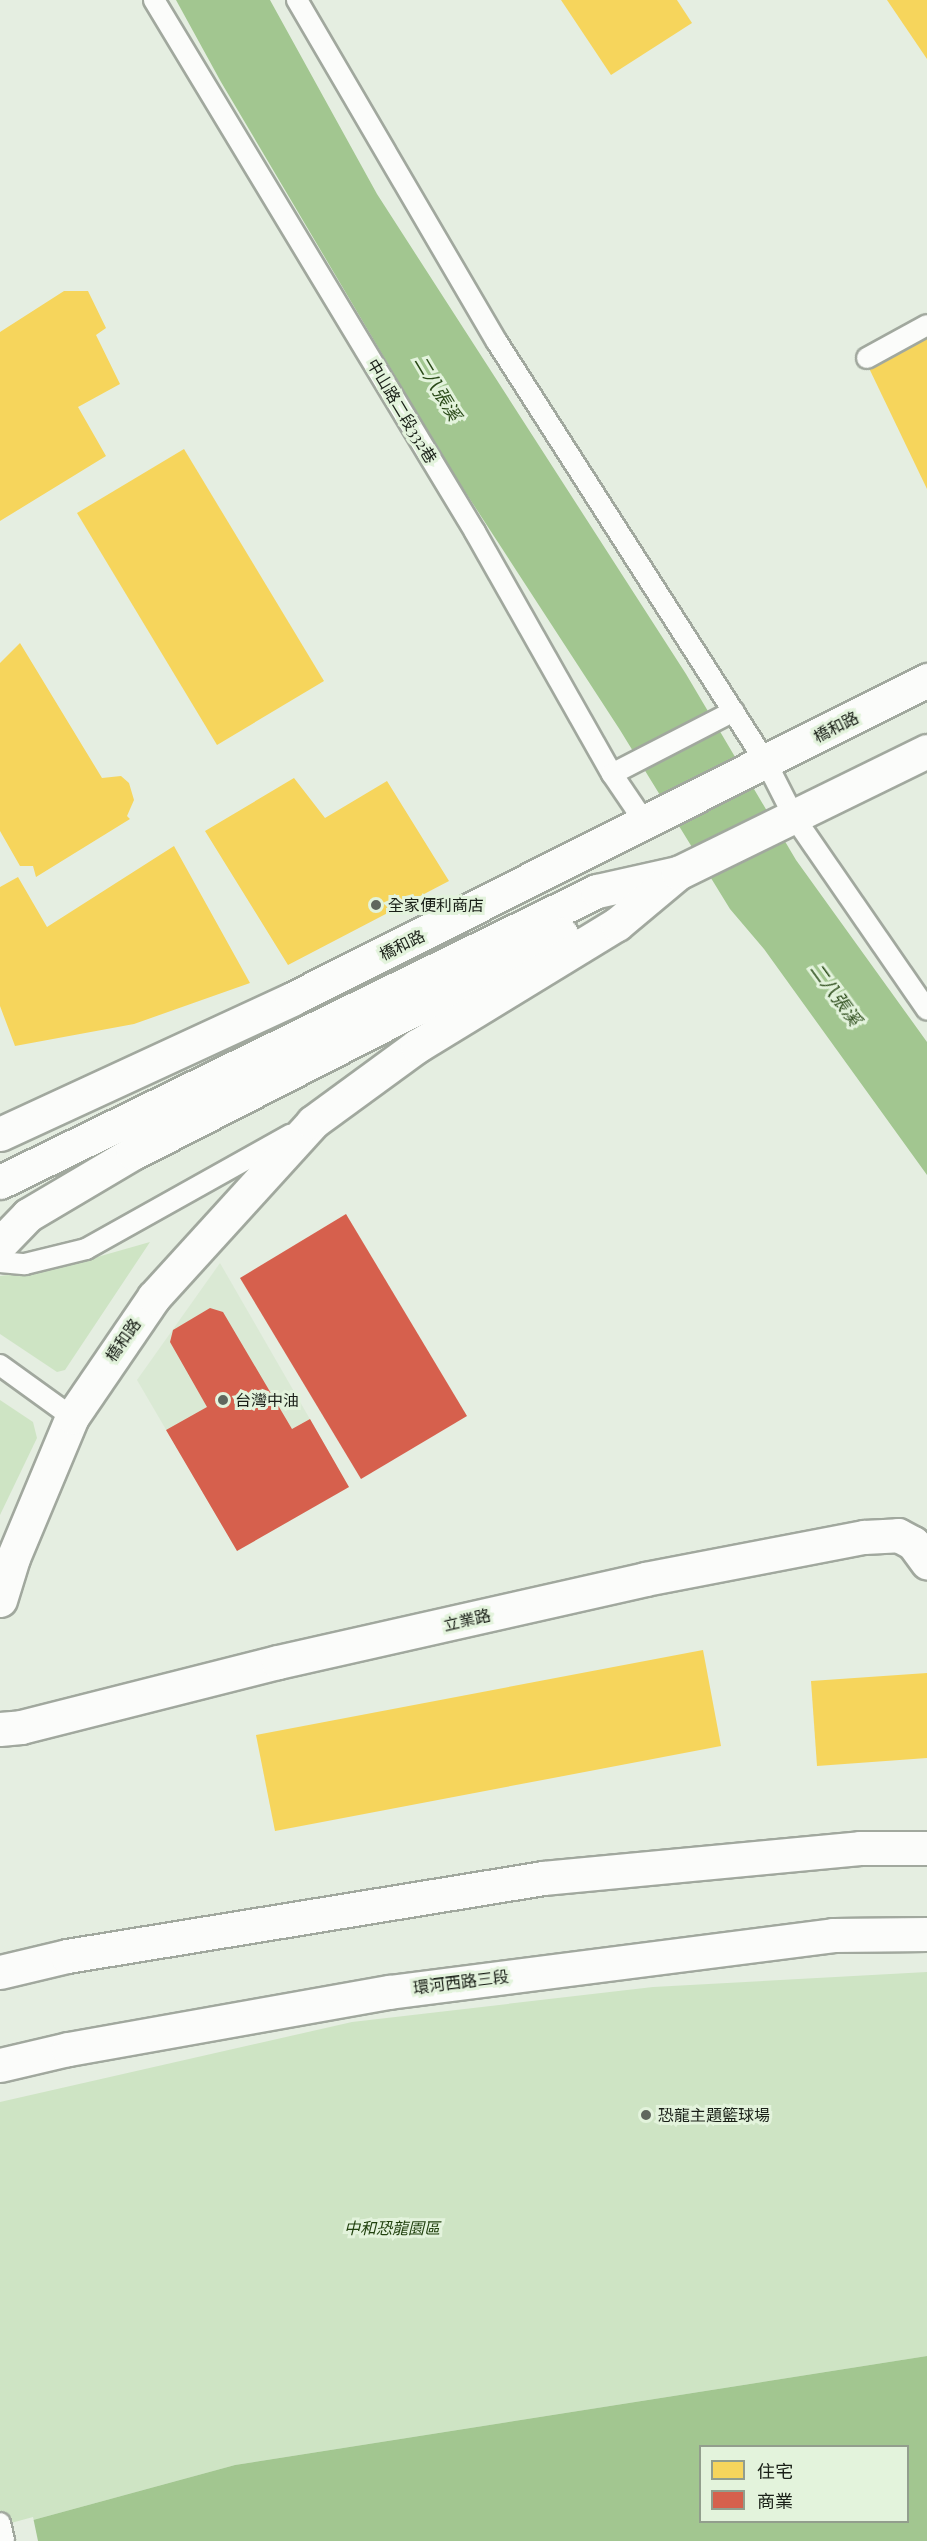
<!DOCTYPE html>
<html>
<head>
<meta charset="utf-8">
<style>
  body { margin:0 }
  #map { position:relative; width:927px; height:2541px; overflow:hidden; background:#e5eee1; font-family:"Playfair Display","Noto Sans TC",serif }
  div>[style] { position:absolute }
  .built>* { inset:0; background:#dae9d4 }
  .green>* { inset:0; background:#cee4c4 }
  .water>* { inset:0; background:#a2c690 }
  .pier>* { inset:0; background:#e5eee1 }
  .homes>* { inset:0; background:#f6d55c }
  .shops>* { inset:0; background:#d6604d }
  .roads { filter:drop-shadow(2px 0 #a1a89e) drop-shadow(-2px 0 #a1a89e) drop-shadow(0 2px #a1a89e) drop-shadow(0 -2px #a1a89e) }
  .lane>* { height:20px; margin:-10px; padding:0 10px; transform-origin:10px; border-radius:10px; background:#fbfcfa }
  .secondary>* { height:33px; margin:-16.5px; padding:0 16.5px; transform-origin:16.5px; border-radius:16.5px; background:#fbfcfa }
  .dots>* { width:16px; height:16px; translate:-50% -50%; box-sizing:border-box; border:3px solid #e3f3dc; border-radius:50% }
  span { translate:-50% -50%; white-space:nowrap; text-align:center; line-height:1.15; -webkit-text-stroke:6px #e3f3dc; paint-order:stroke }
  .street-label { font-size:16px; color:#191f17 }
  .poi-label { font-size:16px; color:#191f17 }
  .left { translate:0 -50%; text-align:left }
  .park-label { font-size:16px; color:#22420f; font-style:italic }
  .water-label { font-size:18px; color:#294917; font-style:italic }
  .legend { position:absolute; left:699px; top:2445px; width:210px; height:78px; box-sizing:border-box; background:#e3f3dc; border:2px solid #929e8d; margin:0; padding:8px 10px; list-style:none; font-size:18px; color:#191f17 }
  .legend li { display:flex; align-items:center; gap:12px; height:30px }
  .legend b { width:30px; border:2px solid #929e8d }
</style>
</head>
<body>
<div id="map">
  <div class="built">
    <div style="clip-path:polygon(220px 1263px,349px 1487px,237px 1551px,137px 1380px)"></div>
  </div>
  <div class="green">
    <div style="clip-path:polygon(150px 1242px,65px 1370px,57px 1372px,0 1334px,0 1276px,55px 1269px)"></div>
    <div style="clip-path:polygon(0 1400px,33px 1422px,37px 1438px,0 1515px)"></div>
    <div style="clip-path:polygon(927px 1972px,927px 2356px,235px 2465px,0 2529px,0 2102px,352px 2022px,653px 1987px)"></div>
  </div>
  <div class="water">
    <div style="clip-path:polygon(176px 0,270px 0,377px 194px,686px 674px,796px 860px,927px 1042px,927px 1175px,764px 949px,730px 909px,620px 730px,449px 467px,221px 82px)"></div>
    <div style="clip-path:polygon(evenodd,927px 2356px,927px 2541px,0 2541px,0 2529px,235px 2465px,927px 2356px,700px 2446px,908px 2446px,908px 2522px,700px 2522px,700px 2446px)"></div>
  </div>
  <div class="pier">
    <div style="clip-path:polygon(33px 2517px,38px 2541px,0 2541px,0 2526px)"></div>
  </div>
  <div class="homes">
    <div style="clip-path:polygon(561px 0,677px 0,692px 23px,611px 75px)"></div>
    <div style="clip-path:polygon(887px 0,927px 0,927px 59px)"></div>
    <div style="clip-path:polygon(64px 291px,88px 291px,106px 328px,96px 335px,120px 384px,78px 407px,106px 456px,0 521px,0 332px)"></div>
    <div style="clip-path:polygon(927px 335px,927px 489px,867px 364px)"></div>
    <div style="clip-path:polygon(184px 449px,324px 681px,217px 745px,77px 513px)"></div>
    <div style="clip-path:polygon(20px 643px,102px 778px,121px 776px,129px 783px,134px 800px,127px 816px,130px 819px,36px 877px,33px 866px,20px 866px,0 831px,0 663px)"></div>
    <div style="clip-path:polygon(294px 778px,325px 818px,387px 781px,449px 881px,288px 965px,205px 831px)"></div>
    <div style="clip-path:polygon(174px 846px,250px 983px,134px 1024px,15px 1046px,0 1006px,0 887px,18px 877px,47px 927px)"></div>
    <div style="clip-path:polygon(703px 1650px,721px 1746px,275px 1831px,256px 1735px)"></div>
    <div style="clip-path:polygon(927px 1673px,927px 1758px,817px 1766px,811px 1681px)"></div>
  </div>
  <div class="shops">
    <div style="clip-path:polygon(346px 1214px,467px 1416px,361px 1479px,240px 1278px)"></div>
    <div style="clip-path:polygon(210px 1308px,223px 1312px,292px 1429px,310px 1419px,349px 1487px,237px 1551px,166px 1430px,207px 1407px,170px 1342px,173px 1330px)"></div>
  </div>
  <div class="roads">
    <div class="lane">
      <div style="left:154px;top:0;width:621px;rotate:58.89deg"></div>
      <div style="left:475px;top:532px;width:278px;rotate:60.5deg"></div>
      <div style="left:612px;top:774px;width:60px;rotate:55.8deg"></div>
      <div style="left:297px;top:0;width:396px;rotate:59.7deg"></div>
      <div style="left:497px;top:342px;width:499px;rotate:57.4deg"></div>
      <div style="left:766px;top:762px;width:62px;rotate:63deg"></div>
      <div style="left:794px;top:817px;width:234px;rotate:55.4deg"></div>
      <div style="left:867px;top:358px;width:68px;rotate:-28.8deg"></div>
      <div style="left:612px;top:774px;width:137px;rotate:-27.3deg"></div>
      <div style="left:0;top:1262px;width:25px;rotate:5deg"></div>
      <div style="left:25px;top:1264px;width:63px;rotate:-13.8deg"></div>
      <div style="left:86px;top:1249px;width:234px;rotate:-29.2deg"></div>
      <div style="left:0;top:1365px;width:89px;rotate:35.8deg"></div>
      <div style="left:0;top:2523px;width:18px;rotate:77deg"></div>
    </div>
    <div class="secondary">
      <div style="left:0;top:1134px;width:322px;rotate:-24.8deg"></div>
      <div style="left:292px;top:999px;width:711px;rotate:-26.67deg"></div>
      <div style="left:0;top:1182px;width:664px;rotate:-25.99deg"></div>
      <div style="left:597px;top:891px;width:78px;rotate:-12.6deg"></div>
      <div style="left:0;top:1244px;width:40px;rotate:-46deg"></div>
      <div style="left:28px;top:1215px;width:122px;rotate:-30.6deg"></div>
      <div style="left:133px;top:1153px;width:481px;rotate:-27.1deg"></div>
      <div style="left:0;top:1600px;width:44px;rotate:-72.8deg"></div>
      <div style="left:13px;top:1558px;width:153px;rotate:-67.3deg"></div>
      <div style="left:72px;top:1417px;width:145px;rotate:-55.7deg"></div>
      <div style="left:154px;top:1297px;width:236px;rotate:-47.7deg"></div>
      <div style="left:313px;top:1122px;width:129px;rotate:-36.2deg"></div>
      <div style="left:417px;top:1046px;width:234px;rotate:-31.4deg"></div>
      <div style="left:617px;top:924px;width:80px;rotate:-39.9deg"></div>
      <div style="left:678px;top:873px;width:277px;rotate:-26.1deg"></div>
      <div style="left:0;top:1729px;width:21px;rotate:-5deg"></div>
      <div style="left:21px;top:1727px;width:265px;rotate:-14.2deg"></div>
      <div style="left:278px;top:1662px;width:376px;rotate:-12.7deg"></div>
      <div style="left:645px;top:1579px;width:223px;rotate:-10.9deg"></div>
      <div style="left:864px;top:1537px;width:34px;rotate:-3deg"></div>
      <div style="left:898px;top:1535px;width:17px;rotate:28deg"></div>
      <div style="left:913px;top:1543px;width:24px;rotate:54deg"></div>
      <div style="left:0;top:1972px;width:69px;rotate:-13.4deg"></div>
      <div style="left:67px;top:1956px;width:482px;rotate:-9.3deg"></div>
      <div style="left:543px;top:1878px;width:318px;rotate:-5.4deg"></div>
      <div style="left:860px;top:1848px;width:67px"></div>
      <div style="left:0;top:2065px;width:70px;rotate:-13.2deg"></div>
      <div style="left:68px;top:2049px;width:326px;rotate:-10.1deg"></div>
      <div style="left:389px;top:1992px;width:448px;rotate:-7.3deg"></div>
      <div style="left:833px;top:1935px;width:94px;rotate:-0.6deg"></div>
    </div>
  </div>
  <div class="dots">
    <div style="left:376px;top:905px;background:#60675e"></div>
    <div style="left:223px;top:1400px;background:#60675e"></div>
    <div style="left:646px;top:2115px;background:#60675e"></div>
  </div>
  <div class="street-label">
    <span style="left:402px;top:411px;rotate:59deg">中山路二段332巷</span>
    <span style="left:836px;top:727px;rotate:-27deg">橋和路</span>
    <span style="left:402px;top:945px;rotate:-26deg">橋和路</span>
    <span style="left:123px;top:1340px;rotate:-55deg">橋和路</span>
    <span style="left:467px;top:1620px;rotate:-13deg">立業路</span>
    <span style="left:461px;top:1982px;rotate:-7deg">環河西路三段</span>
  </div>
  <div class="poi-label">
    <span class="left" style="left:388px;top:905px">全家便利商店</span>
    <span class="left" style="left:235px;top:1400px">台灣中油</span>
    <span class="left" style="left:658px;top:2115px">恐龍主題籃球場</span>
  </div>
  <div class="park-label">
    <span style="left:392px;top:2228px">中和恐龍園區</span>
  </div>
  <div class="water-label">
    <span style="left:438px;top:388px;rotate:59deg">二八張溪</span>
    <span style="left:836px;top:994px;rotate:54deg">二八張溪</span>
  </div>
  <ul class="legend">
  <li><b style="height:16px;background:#f6d55c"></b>住宅</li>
  <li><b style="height:16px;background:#d6604d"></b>商業</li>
  </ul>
</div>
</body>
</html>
